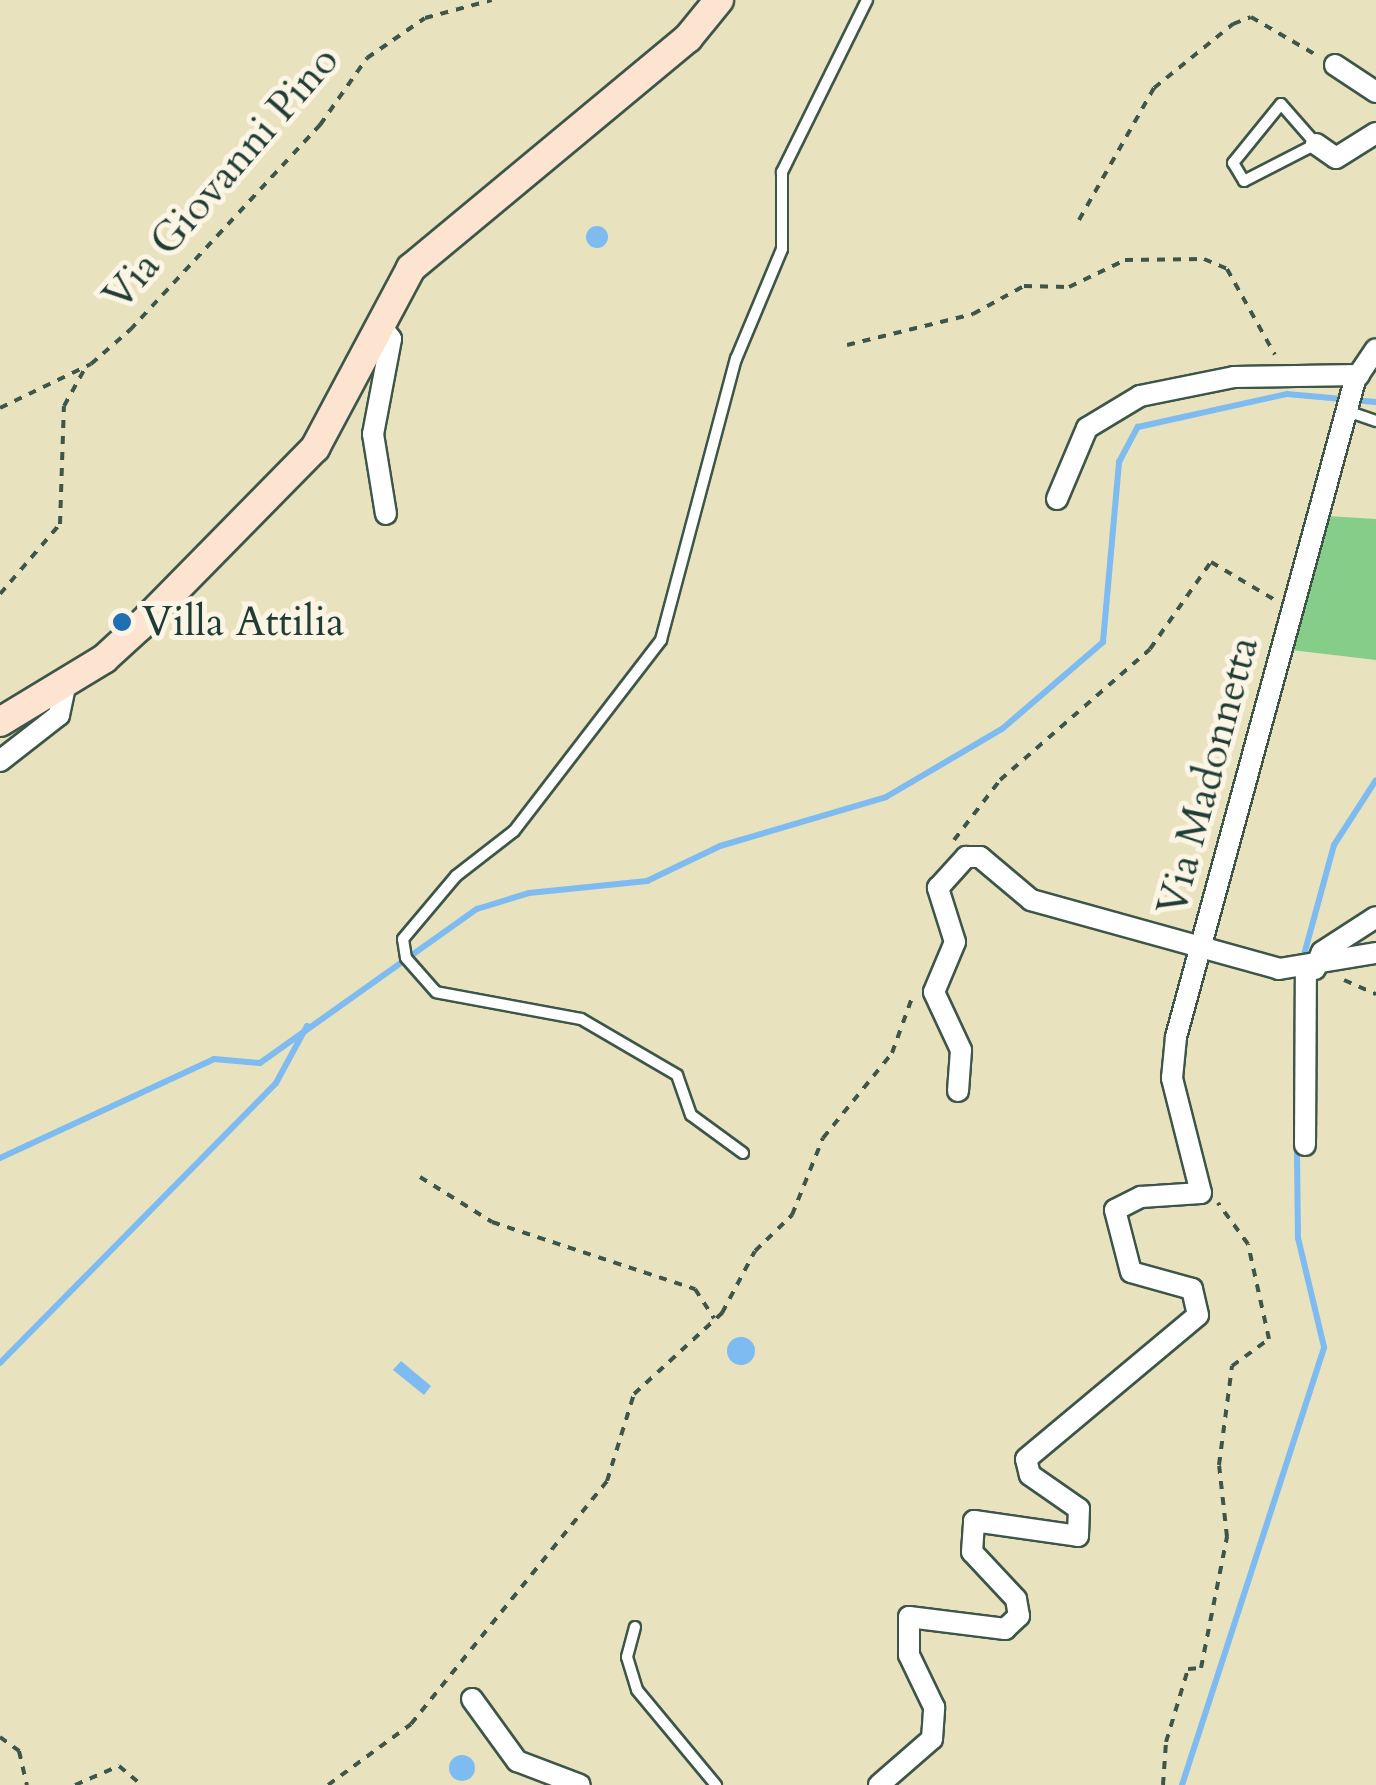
<!DOCTYPE html>
<html>
<head>
<meta charset="utf-8">
<style>
  body { margin:0 }
  #map { position:relative; width:1376px; height:1785px; overflow:hidden; background:#e8e2bf; font-family:Cardo,serif }
  div>[style] { position:absolute }
  .green>* { inset:0; background:#85cd88 }
  .water>* { inset:0; background:#7dbbf0 }
  .round { border-radius:50% }
  .stream>* { height:6px; margin:-3px; padding:0 3px; transform-origin:3px; border-radius:3px; background:#7dbbf0 }
  .path>* { height:4px; margin-top:-2px; transform-origin:0; background:repeating-linear-gradient(90deg,#3d5649 0 8px,transparent 0 16px) }
  .roads { filter:drop-shadow(2px 0 #3d5649) drop-shadow(-2px 0 #3d5649) drop-shadow(0 2px #3d5649) drop-shadow(0 -2px #3d5649) }
  .lane>* { height:10px; margin:-5px; padding:0 5px; transform-origin:5px; border-radius:5px; background:#fff }
  .street>* { height:20px; margin:-10px; padding:0 10px; transform-origin:10px; border-radius:10px; background:#fff }
  .secondary>* { height:28px; margin:-14px; padding:0 14px; transform-origin:14px; border-radius:14px; background:#fde4d0 }
  .dots>* { width:28px; height:28px; translate:-50% -50%; box-sizing:border-box; border:5px solid #fcf5e5; border-radius:50% }
  span { translate:-50% -50%; white-space:nowrap; text-align:center; line-height:1.15; -webkit-text-stroke:10px #fcf5e5; paint-order:stroke }
  .street-label { font-size:42px; color:#1f3d34 }
  .poi-label { font-size:42px; color:#1f3d34 }
  .left { translate:0 -50%; text-align:left }
</style>
</head>
<body>
<div id="map">
  <div class="green">
    <div style="clip-path:polygon(1327px 516px,1376px 519px,1376px 660px,1291px 650px)"></div>
  </div>
  <div class="water">
    <div class="round" style="left:586px;top:226px;width:22px;height:22px"></div>
    <div class="round" style="left:727px;top:1337px;width:28px;height:28px"></div>
    <div style="clip-path:polygon(401px 1361px,431px 1386px,424px 1395px,393px 1370px)"></div>
    <div class="round" style="left:449px;top:1755px;width:26px;height:26px"></div>
  </div>
  <div class="stream">
    <div style="left:1302px;top:962px;width:121px;rotate:-74.7deg"></div>
    <div style="left:1334px;top:845px;width:77px;rotate:-57.1deg"></div>
    <div style="left:0;top:1158px;width:236px;rotate:-24.8deg"></div>
    <div style="left:214px;top:1059px;width:46px;rotate:5deg"></div>
    <div style="left:260px;top:1063px;width:266px;rotate:-35.4deg"></div>
    <div style="left:477px;top:909px;width:54px;rotate:-17.1deg"></div>
    <div style="left:529px;top:893px;width:119px;rotate:-5.8deg"></div>
    <div style="left:647px;top:881px;width:81px;rotate:-25.6deg"></div>
    <div style="left:720px;top:846px;width:173px;rotate:-16.4deg"></div>
    <div style="left:886px;top:797px;width:134px;rotate:-30.4deg"></div>
    <div style="left:1002px;top:729px;width:133px;rotate:-40.7deg"></div>
    <div style="left:1103px;top:642px;width:181px;rotate:-84.9deg"></div>
    <div style="left:1119px;top:462px;width:40px;rotate:-62deg"></div>
    <div style="left:1138px;top:427px;width:153px;rotate:-12.5deg"></div>
    <div style="left:1287px;top:394px;width:89px;rotate:5.1deg"></div>
    <div style="left:0;top:1363px;width:393px;rotate:-45.4deg"></div>
    <div style="left:276px;top:1083px;width:65px;rotate:-61.5deg"></div>
    <div style="left:1182px;top:1785px;width:460px;rotate:-72deg"></div>
    <div style="left:1324px;top:1347px;width:112px;rotate:-103.4deg"></div>
    <div style="left:1298px;top:1238px;width:173px;rotate:-90.7deg"></div>
  </div>
  <div class="path">
    <div style="left:1079px;top:220px;width:152px;rotate:-60.4deg"></div>
    <div style="left:1154px;top:88px;width:102px;rotate:-39deg"></div>
    <div style="left:1233px;top:24px;width:19px;rotate:-21deg"></div>
    <div style="left:1251px;top:17px;width:75px;rotate:30.3deg"></div>
    <div style="left:847px;top:345px;width:130px;rotate:-13.8deg"></div>
    <div style="left:973px;top:314px;width:58px;rotate:-28.8deg"></div>
    <div style="left:1024px;top:286px;width:45px;rotate:1.3deg"></div>
    <div style="left:1069px;top:287px;width:62px;rotate:-25.7deg"></div>
    <div style="left:1125px;top:260px;width:79px;rotate:-0.7deg"></div>
    <div style="left:1204px;top:259px;width:25px;rotate:23deg"></div>
    <div style="left:1227px;top:269px;width:98px;rotate:60.8deg"></div>
    <div style="left:0;top:408px;width:101px;rotate:-25.8deg"></div>
    <div style="left:91px;top:364px;width:52px;rotate:-41.1deg"></div>
    <div style="left:130px;top:330px;width:280px;rotate:-47.2deg"></div>
    <div style="left:320px;top:125px;width:82px;rotate:-55deg"></div>
    <div style="left:367px;top:58px;width:70px;rotate:-34.6deg"></div>
    <div style="left:425px;top:18px;width:69px;rotate:-15deg"></div>
    <div style="left:0;top:594px;width:92px;rotate:-49.4deg"></div>
    <div style="left:60px;top:524px;width:118px;rotate:-88.1deg"></div>
    <div style="left:64px;top:406px;width:41px;rotate:-60.9deg"></div>
    <div style="left:954px;top:840px;width:76px;rotate:-52.5deg"></div>
    <div style="left:1000px;top:780px;width:199px;rotate:-41.1deg"></div>
    <div style="left:1150px;top:649px;width:106px;rotate:-55deg"></div>
    <div style="left:1211px;top:562px;width:74px;rotate:30.7deg"></div>
    <div style="left:1344px;top:980px;width:35px;rotate:24deg"></div>
    <div style="left:420px;top:1177px;width:85px;rotate:32deg"></div>
    <div style="left:492px;top:1222px;width:214px;rotate:18.3deg"></div>
    <div style="left:695px;top:1289px;width:35px;rotate:57deg"></div>
    <div style="left:0;top:1737px;width:24px;rotate:36deg"></div>
    <div style="left:19px;top:1751px;width:35px;rotate:77deg"></div>
    <div style="left:75px;top:1785px;width:48px;rotate:-23.4deg"></div>
    <div style="left:119px;top:1766px;width:30px;rotate:40deg"></div>
    <div style="left:328px;top:1785px;width:103px;rotate:-36.3deg"></div>
    <div style="left:411px;top:1724px;width:312px;rotate:-51.1deg"></div>
    <div style="left:607px;top:1481px;width:91px;rotate:-72.8deg"></div>
    <div style="left:634px;top:1394px;width:120px;rotate:-42.6deg"></div>
    <div style="left:722px;top:1313px;width:70px;rotate:-62deg"></div>
    <div style="left:755px;top:1251px;width:52px;rotate:-44.2deg"></div>
    <div style="left:792px;top:1215px;width:83px;rotate:-68.1deg"></div>
    <div style="left:823px;top:1138px;width:109px;rotate:-50.9deg"></div>
    <div style="left:892px;top:1053px;width:62px;rotate:-70.1deg"></div>
    <div style="left:1163px;top:1785px;width:43px;rotate:-86deg"></div>
    <div style="left:1166px;top:1742px;width:76px;rotate:-73.2deg"></div>
    <div style="left:1188px;top:1669px;width:13px;rotate:-4deg"></div>
    <div style="left:1201px;top:1668px;width:134px;rotate:-78.8deg"></div>
    <div style="left:1227px;top:1537px;width:72px;rotate:-96.3deg"></div>
    <div style="left:1219px;top:1465px;width:100px;rotate:-82.5deg"></div>
    <div style="left:1232px;top:1366px;width:46px;rotate:-36.1deg"></div>
    <div style="left:1269px;top:1339px;width:97px;rotate:-102.5deg"></div>
    <div style="left:1248px;top:1244px;width:51px;rotate:-126.2deg"></div>
  </div>
  <div class="roads">
    <div class="lane">
      <div style="left:1281px;top:104px;width:53px;rotate:48.8deg"></div>
      <div style="left:1316px;top:144px;width:81px;rotate:152.8deg"></div>
      <div style="left:1244px;top:181px;width:21px;rotate:-121deg"></div>
      <div style="left:1233px;top:163px;width:76px;rotate:-50.9deg"></div>
      <div style="left:1347px;top:411px;width:31px;rotate:19deg"></div>
      <div style="left:743px;top:1153px;width:64px;rotate:-143.8deg"></div>
      <div style="left:691px;top:1115px;width:42px;rotate:-109.3deg"></div>
      <div style="left:677px;top:1075px;width:111px;rotate:-149.7deg"></div>
      <div style="left:581px;top:1019px;width:147px;rotate:-169.5deg"></div>
      <div style="left:436px;top:992px;width:45px;rotate:-131.4deg"></div>
      <div style="left:406px;top:958px;width:19px;rotate:-99deg"></div>
      <div style="left:403px;top:939px;width:82px;rotate:-49.9deg"></div>
      <div style="left:456px;top:876px;width:73px;rotate:-37.8deg"></div>
      <div style="left:514px;top:831px;width:241px;rotate:-52.4deg"></div>
      <div style="left:661px;top:640px;width:291px;rotate:-75.1deg"></div>
      <div style="left:736px;top:359px;width:119px;rotate:-67.3deg"></div>
      <div style="left:782px;top:249px;width:77px;rotate:-90deg"></div>
      <div style="left:782px;top:172px;width:192px;rotate:-63.7deg"></div>
      <div style="left:635px;top:1627px;width:31px;rotate:105deg"></div>
      <div style="left:627px;top:1657px;width:34px;rotate:73deg"></div>
      <div style="left:637px;top:1690px;width:124px;rotate:50.3deg"></div>
    </div>
    <div class="street">
      <div style="left:1335px;top:65px;width:49px;rotate:33.4deg"></div>
      <div style="left:1316px;top:144px;width:24px;rotate:35deg"></div>
      <div style="left:1336px;top:158px;width:47px;rotate:-32deg"></div>
      <div style="left:379px;top:323px;width:20px;rotate:53deg"></div>
      <div style="left:391px;top:339px;width:97px;rotate:100.7deg"></div>
      <div style="left:373px;top:434px;width:81px;rotate:80.8deg"></div>
      <div style="left:1057px;top:499px;width:77px;rotate:-67.1deg"></div>
      <div style="left:1087px;top:428px;width:62px;rotate:-31.1deg"></div>
      <div style="left:1140px;top:396px;width:96px;rotate:-11.4deg"></div>
      <div style="left:1234px;top:377px;width:125px;rotate:-0.9deg"></div>
      <div style="left:0;top:761px;width:75px;rotate:-37.9deg"></div>
      <div style="left:59px;top:715px;width:30px;rotate:-78deg"></div>
      <div style="left:1315px;top:969px;width:18px;rotate:-68deg"></div>
      <div style="left:1322px;top:952px;width:64px;rotate:-32.9deg"></div>
      <div style="left:958px;top:1091px;width:41px;rotate:-85.8deg"></div>
      <div style="left:961px;top:1050px;width:64px;rotate:-115deg"></div>
      <div style="left:934px;top:992px;width:54px;rotate:-67.2deg"></div>
      <div style="left:955px;top:942px;width:57px;rotate:-107.5deg"></div>
      <div style="left:938px;top:888px;width:42px;rotate:-47.9deg"></div>
      <div style="left:966px;top:857px;width:14px"></div>
      <div style="left:980px;top:857px;width:67px;rotate:40.1deg"></div>
      <div style="left:1031px;top:900px;width:257px;rotate:15.5deg"></div>
      <div style="left:1279px;top:969px;width:98px;rotate:-9.4deg"></div>
      <div style="left:1305px;top:1145px;width:174px;rotate:-89.7deg"></div>
      <div style="left:472px;top:1699px;width:77px;rotate:54deg"></div>
      <div style="left:517px;top:1761px;width:67px;rotate:20.9deg"></div>
      <div style="left:879px;top:1785px;width:70px;rotate:-41deg"></div>
      <div style="left:932px;top:1739px;width:32px;rotate:-86deg"></div>
      <div style="left:934px;top:1707px;width:58px;rotate:-115.7deg"></div>
      <div style="left:909px;top:1655px;width:38px;rotate:-90deg"></div>
      <div style="left:909px;top:1617px;width:97px;rotate:7.1deg"></div>
      <div style="left:1005px;top:1629px;width:19px;rotate:-43deg"></div>
      <div style="left:1019px;top:1616px;width:17px;rotate:-100deg"></div>
      <div style="left:1016px;top:1599px;width:64px;rotate:-133.1deg"></div>
      <div style="left:972px;top:1552px;width:31px;rotate:-86deg"></div>
      <div style="left:974px;top:1521px;width:105px;rotate:8.2deg"></div>
      <div style="left:1078px;top:1536px;width:27px;rotate:-88deg"></div>
      <div style="left:1079px;top:1509px;width:60px;rotate:-145.2deg"></div>
      <div style="left:1030px;top:1475px;width:16px;rotate:-104deg"></div>
      <div style="left:1026px;top:1459px;width:224px;rotate:-39.9deg"></div>
      <div style="left:1198px;top:1315px;width:27px;rotate:-103deg"></div>
      <div style="left:1192px;top:1289px;width:63px;rotate:-164.4deg"></div>
      <div style="left:1131px;top:1272px;width:64px;rotate:-104.5deg"></div>
      <div style="left:1115px;top:1210px;width:29px;rotate:-27deg"></div>
      <div style="left:1141px;top:1197px;width:60px;rotate:-3.8deg"></div>
      <div style="left:1201px;top:1193px;width:119px;rotate:-104.2deg"></div>
      <div style="left:1172px;top:1078px;width:41px;rotate:-84.4deg"></div>
      <div style="left:1176px;top:1037px;width:681px;rotate:-74.76deg"></div>
      <div style="left:1355px;top:380px;width:37px;rotate:-56deg"></div>
    </div>
    <div class="secondary">
      <div style="left:0;top:722px;width:122px;rotate:-31.2deg"></div>
      <div style="left:104px;top:659px;width:49px;rotate:-42.5deg"></div>
      <div style="left:140px;top:626px;width:250px;rotate:-45.5deg"></div>
      <div style="left:315px;top:448px;width:204px;rotate:-61.9deg"></div>
      <div style="left:411px;top:268px;width:360px;rotate:-39.7deg"></div>
      <div style="left:688px;top:38px;width:49px;rotate:-50.8deg"></div>
    </div>
  </div>
  <div class="dots">
    <div style="left:122px;top:622px;background:#1f6fb2"></div>
  </div>
  <div class="street-label">
    <span style="left:221px;top:178px;rotate:-49deg">Via Giovanni Pino</span>
    <span style="left:1208px;top:776px;rotate:-75deg">Via Madonnetta</span>
  </div>
  <div class="poi-label">
    <span class="left" style="left:142px;top:622px">Villa Attilia</span>
  </div>
</div>
</body>
</html>
